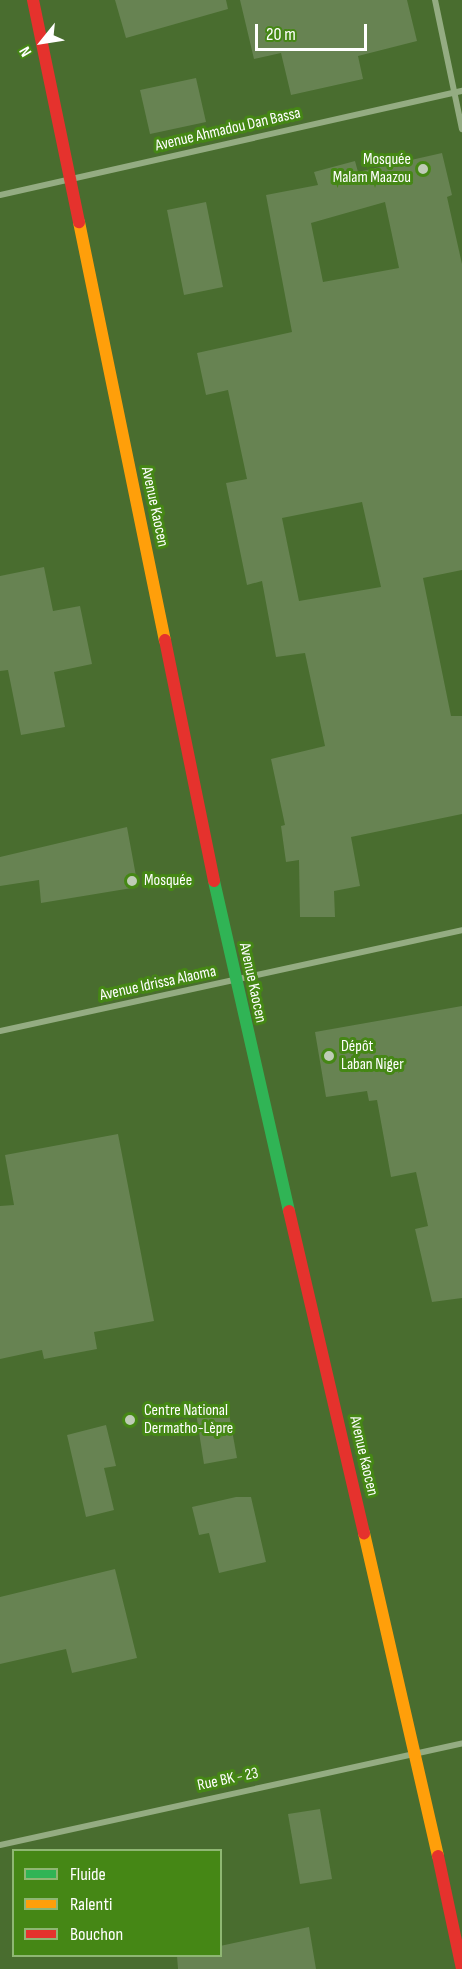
<!DOCTYPE html>
<html>
<head>
<meta charset="utf-8">
<style>
  body { margin:0 }
  #map { position:relative; width:462px; height:1969px; overflow:hidden; background:#496d2f; font-family:"Sofia Sans Condensed",sans-serif }
  div>[style] { position:absolute }
  .building>* { inset:0; background:#678352 }
  .street>* { height:6px; margin:-3px; padding:0 3px; transform-origin:3px; border-radius:3px; background:#94ac82 }
  .fast>* { height:12px; margin:-6px; padding:0 6px; transform-origin:6px; border-radius:6px; background:#30b455 }
  .slow>* { height:12px; margin:-6px; padding:0 6px; transform-origin:6px; border-radius:6px; background:#ff9f0a }
  .jam>* { height:12px; margin:-6px; padding:0 6px; transform-origin:6px; border-radius:6px; background:#e5322d }
  .dots>* { width:16px; height:16px; translate:-50% -50%; box-sizing:border-box; border:3px solid #458715; border-radius:50% }
  span { translate:-50% -50%; white-space:nowrap; text-align:center; line-height:1.15; -webkit-text-stroke:6px #458715; paint-order:stroke }
  .street-label { font-size:16px; color:#fff }
  .poi-label { font-size:16px; color:#fff }
  .right { translate:-100% -50%; text-align:right }
  .left { translate:0 -50%; text-align:left }
  .legend { position:absolute; left:12px; top:1849px; width:210px; height:108px; box-sizing:border-box; background:#458715; border:2px solid #8fb773; margin:0; padding:8px 10px; list-style:none; font-size:18px; color:#fff }
  .legend li { display:flex; align-items:center; gap:12px; height:30px }
  .legend b { width:30px; border:2px solid #8fb773 }
  .north { position:absolute; left:12px; top:12px; width:60px; height:60px; -webkit-text-stroke:4px #458715; paint-order:stroke; rotate:240deg; font-size:16px; font-weight:700; line-height:24px; text-align:center; color:#fff }
  .north::after { content:''; display:block; margin:auto; width:21px; height:27px; background:#fff; clip-path:polygon(50% 0,100% 100%,50% 72%,0 100%) }
  .scale { position:absolute; left:255px; top:24px; width:112px; height:27px; box-sizing:border-box; border:3px solid #fff; border-top:0; padding-left:8px; font-size:18px; line-height:21px; white-space:nowrap; color:#fff; -webkit-text-stroke:4px #458715; paint-order:stroke }
</style>
</head>
<body>
<div id="map">
  <div class="building">
    <div style="clip-path:polygon(115px 0,226px 0,228px 9px,126px 38px)"></div>
    <div style="clip-path:polygon(240px 0,407px 0,417px 41px,358px 56px,363px 79px,291px 95px,281px 53px,254px 59px)"></div>
    <div style="clip-path:polygon(196px 78px,206px 122px,150px 134px,140px 90px)"></div>
    <div style="clip-path:polygon(evenodd,442px 153px,452px 195px,447px 197px,462px 264px,462px 570px,423px 578px,451px 716px,462px 716px,462px 814px,351px 837px,360px 886px,334px 891px,335px 917px,300px 917px,299px 860px,286px 862px,281px 826px,285px 825px,271px 759px,325px 746px,305px 653px,276px 657px,262px 581px,247px 585px,226px 483px,247px 479px,228px 390px,206px 395px,197px 353px,292px 332px,266px 195px,318px 185px,314px 172px,355px 161px,358px 172px,442px 153px,385px 202px,399px 268px,323px 282px,311px 223px,385px 202px,442px 153px,362px 502px,381px 587px,299px 601px,282px 518px,362px 502px)"></div>
    <div style="clip-path:polygon(206px 202px,223px 287px,184px 295px,167px 210px)"></div>
    <div style="clip-path:polygon(44px 567px,53px 611px,80px 606px,92px 664px,54px 672px,65px 727px,21px 735px,8px 670px,0 671px,0 576px)"></div>
    <div style="clip-path:polygon(127px 827px,138px 887px,41px 903px,39px 880px,0 886px,0 857px)"></div>
    <div style="clip-path:polygon(462px 1006px,462px 1298px,432px 1302px,415px 1229px,428px 1226px,416px 1172px,391px 1177px,377px 1100px,369px 1101px,367px 1091px,326px 1097px,315px 1032px)"></div>
    <div style="clip-path:polygon(118px 1134px,154px 1321px,94px 1332px,97px 1349px,44px 1359px,42px 1350px,0 1359px,0 1206px,14px 1205px,5px 1155px)"></div>
    <div style="clip-path:polygon(228px 1408px,237px 1458px,204px 1464px,196px 1413px)"></div>
    <div style="clip-path:polygon(106px 1425px,116px 1466px,104px 1468px,114px 1510px,86px 1517px,67px 1435px)"></div>
    <div style="clip-path:polygon(236px 1497px,251px 1497px,266px 1562px,219px 1573px,209px 1533px,199px 1535px,192px 1507px)"></div>
    <div style="clip-path:polygon(115px 1569px,137px 1658px,72px 1673px,66px 1649px,0 1664px,0 1597px)"></div>
    <div style="clip-path:polygon(320px 1809px,332px 1879px,300px 1884px,288px 1814px)"></div>
    <div style="clip-path:polygon(309px 1927px,316px 1969px,178px 1969px,177px 1956px,220px 1956px,220px 1946px)"></div>
  </div>
  <div class="street">
    <div style="left:435px;top:0;width:132px;rotate:78.2deg"></div>
    <div style="left:0;top:195px;width:474px;rotate:-12.7deg"></div>
    <div style="left:0;top:1031px;width:473px;rotate:-12.3deg"></div>
    <div style="left:0;top:1845px;width:473px;rotate:-12.4deg"></div>
  </div>
  <div class="fast">
    <div style="left:214px;top:881px;width:338px;rotate:77.2deg"></div>
  </div>
  <div class="slow">
    <div style="left:79px;top:222px;width:427px;rotate:78.4deg"></div>
    <div style="left:364px;top:1533px;width:331px;rotate:77.1deg"></div>
  </div>
  <div class="jam">
    <div style="left:33px;top:0;width:227px;rotate:78.3deg"></div>
    <div style="left:165px;top:640px;width:246px;rotate:78.5deg"></div>
    <div style="left:289px;top:1211px;width:331px;rotate:76.9deg"></div>
    <div style="left:438px;top:1856px;width:116px;rotate:78deg"></div>
  </div>
  <div class="dots">
    <div style="left:423px;top:169px;background:#bfccb6"></div>
    <div style="left:132px;top:881px;background:#bfccb6"></div>
    <div style="left:329px;top:1056px;background:#bfccb6"></div>
    <div style="left:130px;top:1420px;background:#bfccb6"></div>
  </div>
  <div class="street-label">
    <span style="left:228px;top:130px;rotate:-13deg">Avenue Ahmadou Dan Bassa</span>
    <span style="left:154px;top:507px;rotate:78deg">Avenue Kaocen</span>
    <span style="left:252px;top:983px;rotate:78deg">Avenue Kaocen</span>
    <span style="left:158px;top:984px;rotate:-12deg">Avenue Idrissa Alaoma</span>
    <span style="left:363px;top:1456px;rotate:77deg">Avenue Kaocen</span>
    <span style="left:228px;top:1780px;rotate:-12deg">Rue BK - 23</span>
  </div>
  <div class="poi-label">
    <span class="right" style="left:411px;top:169px">Mosquée<br>Malam Maazou</span>
    <span class="left" style="left:144px;top:881px">Mosquée</span>
    <span class="left" style="left:341px;top:1056px">Dépôt<br>Laban Niger</span>
    <span class="left" style="left:144px;top:1420px">Centre National<br>Dermatho-Lèpre</span>
  </div>
  <ul class="legend">
  <li><b style="height:8px;background:#30b455"></b>Fluide</li>
  <li><b style="height:8px;background:#ff9f0a"></b>Ralenti</li>
  <li><b style="height:8px;background:#e5322d"></b>Bouchon</li>
  </ul>
  <div class="north">N</div>
  <div class="scale">20 m</div>
</div>
</body>
</html>
